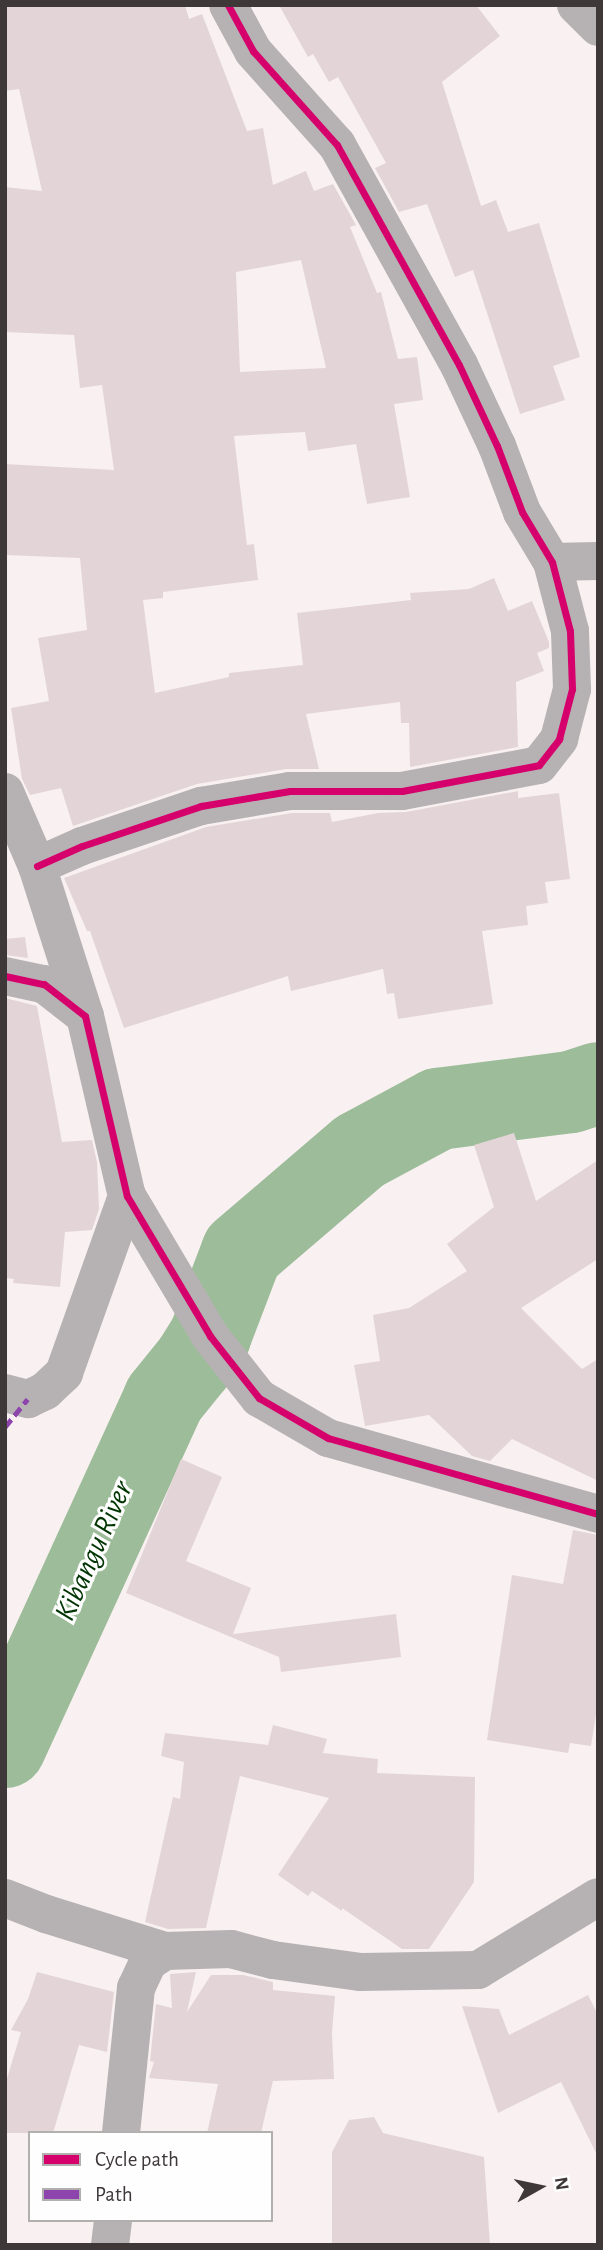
<!DOCTYPE html>
<html>
<head>
<meta charset="utf-8">
<style>
  body { margin:0 }
  #map { position:relative; width:603px; height:2250px; overflow:hidden; background:#f9f0f1; font-family:"Alegreya Sans",sans-serif }
  div>[style] { position:absolute }
  .river>* { height:82px; margin:-41px; padding:0 41px; transform-origin:41px; border-radius:41px; background:#9dbc99 }
  .building>* { inset:0; background:#e3d5d7 }
  .minor>* { height:38px; margin:-19px; padding:0 19px; transform-origin:19px; border-radius:19px; background:#b6b2b3 }
  .quiet>* { height:5px; margin-top:-2.5px; transform-origin:0; background:repeating-linear-gradient(90deg,#8e44ad 0 10px,transparent 0 15px) }
  .cycleway>* { height:7px; margin:-3.5px; padding:0 3.5px; transform-origin:3.5px; border-radius:3.5px; background:#d6006c }
  span { translate:-50% -50%; white-space:nowrap; text-align:center; line-height:1.15; -webkit-text-stroke:6px #fefefe; paint-order:stroke }
  .water-label { font-size:30px; color:#003402; font-style:italic }
  .frame { position:absolute; inset:0; border:7px solid #3f3839; pointer-events:none }
  .legend { position:absolute; left:28px; top:2131px; width:245px; height:91px; box-sizing:border-box; background:#fefefe; border:2px solid #b2afaf; margin:0; padding:9px 12px; list-style:none; font-size:21px; color:#3f3839 }
  .legend li { display:flex; align-items:center; gap:14px; height:35px }
  .legend b { width:35px; border:2px solid #b2afaf }
  .north { position:absolute; left:505px; top:2152px; width:70px; height:70px; -webkit-text-stroke:5px #fefefe; paint-order:stroke; rotate:81deg; font-size:19px; font-weight:700; line-height:28px; text-align:center; color:#3f3839 }
  .north::after { content:''; display:block; margin:auto; width:24px; height:32px; background:#3f3839; clip-path:polygon(50% 0,100% 100%,50% 72%,0 100%) }
</style>
</head>
<body>
<div id="map">
  <div class="river">
    <div style="left:5px;top:1747px;width:383px;rotate:-65.4deg"></div>
    <div style="left:164px;top:1399px;width:48px;rotate:-51deg"></div>
    <div style="left:194px;top:1362px;width:31px;rotate:-58deg"></div>
    <div style="left:210px;top:1336px;width:90px;rotate:-69.1deg"></div>
    <div style="left:242px;top:1252px;width:155px;rotate:-40.6deg"></div>
    <div style="left:360px;top:1151px;width:89px;rotate:-28.3deg"></div>
    <div style="left:438px;top:1109px;width:134px;rotate:-7.3deg"></div>
    <div style="left:571px;top:1092px;width:28px;rotate:-18deg"></div>
  </div>
  <div class="building">
    <div style="clip-path:polygon(evenodd,5px 5px,185px 5px,189px 19px,202px 14px,247px 131px,263px 128px,273px 185px,306px 171px,314px 191px,333px 184px,356px 225px,350px 227px,377px 293px,381px 292px,398px 359px,417px 357px,423px 400px,394px 404px,410px 497px,367px 504px,356px 444px,308px 451px,305px 432px,234px 436px,247px 545px,254px 544px,258px 580px,163px 592px,163px 598px,143px 600px,155px 693px,229px 677px,229px 673px,303px 665px,297px 613px,411px 600px,410px 593px,469px 589px,494px 578px,508px 611px,532px 601px,549px 642px,549px 648px,537px 653px,544px 671px,516px 682px,518px 747px,410px 767px,409px 723px,401px 723px,400px 702px,306px 714px,319px 769px,286px 769px,197px 784px,73px 826px,61px 788px,30px 795px,22px 779px,11px 708px,49px 701px,38px 638px,87px 630px,80px 558px,5px 555px,5px 464px,114px 470px,102px 385px,80px 388px,74px 335px,5px 332px,5px 187px,42px 191px,19px 89px,5px 91px,5px 5px,301px 260px,326px 368px,240px 372px,236px 272px,301px 260px)"></div>
    <div style="clip-path:polygon(279px 5px,476px 5px,500px 36px,442px 82px,481px 206px,496px 200px,508px 232px,539px 223px,580px 357px,553px 366px,565px 400px,520px 414px,473px 270px,455px 277px,427px 204px,399px 212px,375px 168px,386px 163px,338px 77px,329px 82px,313px 54px,308px 57px)"></div>
    <div style="clip-path:polygon(518px 791px,518px 798px,559px 793px,570px 879px,545px 882px,548px 903px,526px 906px,528px 925px,482px 931px,493px 1004px,398px 1019px,394px 993px,387px 994px,383px 969px,291px 991px,288px 976px,124px 1028px,90px 931px,87px 931px,64px 878px,206px 827px,292px 813px,330px 813px,332px 822px,378px 813px,406px 812px)"></div>
    <div style="clip-path:polygon(25px 937px,28px 958px,5px 955px,5px 939px)"></div>
    <div style="clip-path:polygon(5px 998px,37px 1006px,62px 1142px,92px 1140px,97px 1162px,99px 1209px,92px 1230px,65px 1232px,60px 1287px,13px 1283px,14px 1279px,5px 1278px)"></div>
    <div style="clip-path:polygon(514px 1133px,536px 1201px,598px 1160px,598px 1259px,521px 1308px,582px 1369px,598px 1359px,598px 1481px,512px 1439px,490px 1461px,472px 1456px,429px 1415px,365px 1426px,354px 1365px,380px 1361px,373px 1315px,409px 1308px,467px 1271px,447px 1244px,494px 1207px,474px 1145px)"></div>
    <div style="clip-path:polygon(181px 1459px,222px 1477px,186px 1561px,251px 1588px,233px 1634px,396px 1614px,401px 1657px,281px 1672px,279px 1657px,126px 1593px)"></div>
    <div style="clip-path:polygon(573px 1530px,598px 1535px,598px 1702px,591px 1746px,570px 1743px,568px 1753px,487px 1740px,512px 1575px,563px 1584px)"></div>
    <div style="clip-path:polygon(273px 1725px,327px 1739px,323px 1753px,378px 1759px,377px 1773px,475px 1777px,474px 1882px,429px 1949px,402px 1949px,342px 1908px,342px 1911px,312px 1891px,308px 1896px,278px 1875px,329px 1798px,240px 1776px,206px 1928px,168px 1929px,145px 1922px,173px 1797px,180px 1799px,184px 1762px,161px 1756px,165px 1733px,268px 1745px)"></div>
    <div style="clip-path:polygon(37px 1972px,114px 1992px,107px 2052px,79px 2045px,53px 2133px,5px 2133px,5px 2085px,21px 2032px,11px 2030px,28px 1999px)"></div>
    <div style="clip-path:polygon(196px 1972px,187px 2012px,211px 1975px,243px 1975px,273px 1982px,273px 1990px,335px 1996px,332px 2033px,334px 2079px,273px 2081px,261px 2133px,207px 2133px,218px 2084px,149px 2078px,154px 2062px,150px 2061px,156px 2004px,172px 2008px,170px 1974px)"></div>
    <div style="clip-path:polygon(588px 1995px,598px 2015px,598px 2157px,561px 2082px,498px 2113px,462px 2006px,499px 2009px,509px 2035px)"></div>
    <div style="clip-path:polygon(374px 2117px,383px 2133px,484px 2157px,490px 2245px,332px 2245px,332px 2152px,349px 2120px)"></div>
  </div>
  <div class="minor">
    <div style="left:576px;top:5px;width:31px;rotate:45deg"></div>
    <div style="left:552px;top:562px;width:46px;rotate:-1.2deg"></div>
    <div style="left:5px;top:792px;width:81px;rotate:66.6deg"></div>
    <div style="left:37px;top:866px;width:157px;rotate:72.3deg"></div>
    <div style="left:37px;top:866px;width:49px;rotate:-24deg"></div>
    <div style="left:82px;top:846px;width:126px;rotate:-18.6deg"></div>
    <div style="left:201px;top:806px;width:90px;rotate:-9.6deg"></div>
    <div style="left:290px;top:791px;width:112px"></div>
    <div style="left:402px;top:791px;width:139px;rotate:-10.7deg"></div>
    <div style="left:539px;top:765px;width:33px;rotate:-52deg"></div>
    <div style="left:559px;top:739px;width:52px;rotate:-75.4deg"></div>
    <div style="left:572px;top:689px;width:58px;rotate:-92deg"></div>
    <div style="left:570px;top:631px;width:71px;rotate:-104.6deg"></div>
    <div style="left:552px;top:562px;width:58px;rotate:-121deg"></div>
    <div style="left:522px;top:512px;width:71px;rotate:-110.7deg"></div>
    <div style="left:497px;top:446px;width:89px;rotate:-115.1deg"></div>
    <div style="left:459px;top:365px;width:252px;rotate:-119deg"></div>
    <div style="left:337px;top:145px;width:126px;rotate:-131.8deg"></div>
    <div style="left:253px;top:51px;width:52px;rotate:-118.5deg"></div>
    <div style="left:5px;top:976px;width:40px;rotate:12deg"></div>
    <div style="left:44px;top:984px;width:52px;rotate:38deg"></div>
    <div style="left:85px;top:1016px;width:185px;rotate:76.9deg"></div>
    <div style="left:127px;top:1196px;width:163px;rotate:59.3deg"></div>
    <div style="left:210px;top:1336px;width:79px;rotate:51.7deg"></div>
    <div style="left:259px;top:1398px;width:80px;rotate:30.1deg"></div>
    <div style="left:328px;top:1438px;width:280px;rotate:15.7deg"></div>
    <div style="left:5px;top:1393px;width:24px;rotate:15deg"></div>
    <div style="left:28px;top:1399px;width:19px;rotate:-25deg"></div>
    <div style="left:45px;top:1391px;width:26px;rotate:-43deg"></div>
    <div style="left:64px;top:1373px;width:188px;rotate:-70.4deg"></div>
    <div style="left:5px;top:1898px;width:44px;rotate:21.3deg"></div>
    <div style="left:46px;top:1914px;width:125px;rotate:17.3deg"></div>
    <div style="left:121px;top:2133px;width:146px;rotate:-84.1deg"></div>
    <div style="left:136px;top:1988px;width:29px;rotate:-65deg"></div>
    <div style="left:148px;top:1962px;width:20px;rotate:-33deg"></div>
    <div style="left:165px;top:1951px;width:66px;rotate:-1.7deg"></div>
    <div style="left:231px;top:1949px;width:43px;rotate:14.7deg"></div>
    <div style="left:273px;top:1960px;width:89px;rotate:7.8deg"></div>
    <div style="left:361px;top:1972px;width:117px;rotate:-1deg"></div>
    <div style="left:478px;top:1970px;width:140px;rotate:-31.3deg"></div>
    <div style="left:110px;top:2245px;width:25px;rotate:-83deg"></div>
  </div>
  <div class="quiet">
    <div style="left:5px;top:1427px;width:36px;rotate:-51deg"></div>
  </div>
  <div class="cycleway">
    <div style="left:37px;top:866px;width:49px;rotate:-24deg"></div>
    <div style="left:82px;top:846px;width:126px;rotate:-18.6deg"></div>
    <div style="left:201px;top:806px;width:90px;rotate:-9.6deg"></div>
    <div style="left:290px;top:791px;width:112px"></div>
    <div style="left:402px;top:791px;width:139px;rotate:-10.7deg"></div>
    <div style="left:539px;top:765px;width:33px;rotate:-52deg"></div>
    <div style="left:559px;top:739px;width:52px;rotate:-75.4deg"></div>
    <div style="left:572px;top:689px;width:58px;rotate:-92deg"></div>
    <div style="left:570px;top:631px;width:71px;rotate:-104.6deg"></div>
    <div style="left:552px;top:562px;width:58px;rotate:-121deg"></div>
    <div style="left:522px;top:512px;width:71px;rotate:-110.7deg"></div>
    <div style="left:497px;top:446px;width:89px;rotate:-115.1deg"></div>
    <div style="left:459px;top:365px;width:252px;rotate:-119deg"></div>
    <div style="left:337px;top:145px;width:126px;rotate:-131.8deg"></div>
    <div style="left:253px;top:51px;width:52px;rotate:-118.5deg"></div>
    <div style="left:5px;top:976px;width:40px;rotate:12deg"></div>
    <div style="left:44px;top:984px;width:52px;rotate:38deg"></div>
    <div style="left:85px;top:1016px;width:185px;rotate:76.9deg"></div>
    <div style="left:127px;top:1196px;width:163px;rotate:59.3deg"></div>
    <div style="left:210px;top:1336px;width:79px;rotate:51.7deg"></div>
    <div style="left:259px;top:1398px;width:80px;rotate:30.1deg"></div>
    <div style="left:328px;top:1438px;width:280px;rotate:15.7deg"></div>
  </div>
  <div class="water-label">
    <span style="left:94px;top:1551px;rotate:-66deg">Kibangu River</span>
  </div>
  <div class="frame"></div>
  <ul class="legend">
  <li><b style="height:9px;background:#d6006c"></b>Cycle path</li>
  <li><b style="height:9px;background:#8e44ad"></b>Path</li>
  </ul>
  <div class="north">N</div>
</div>
</body>
</html>
